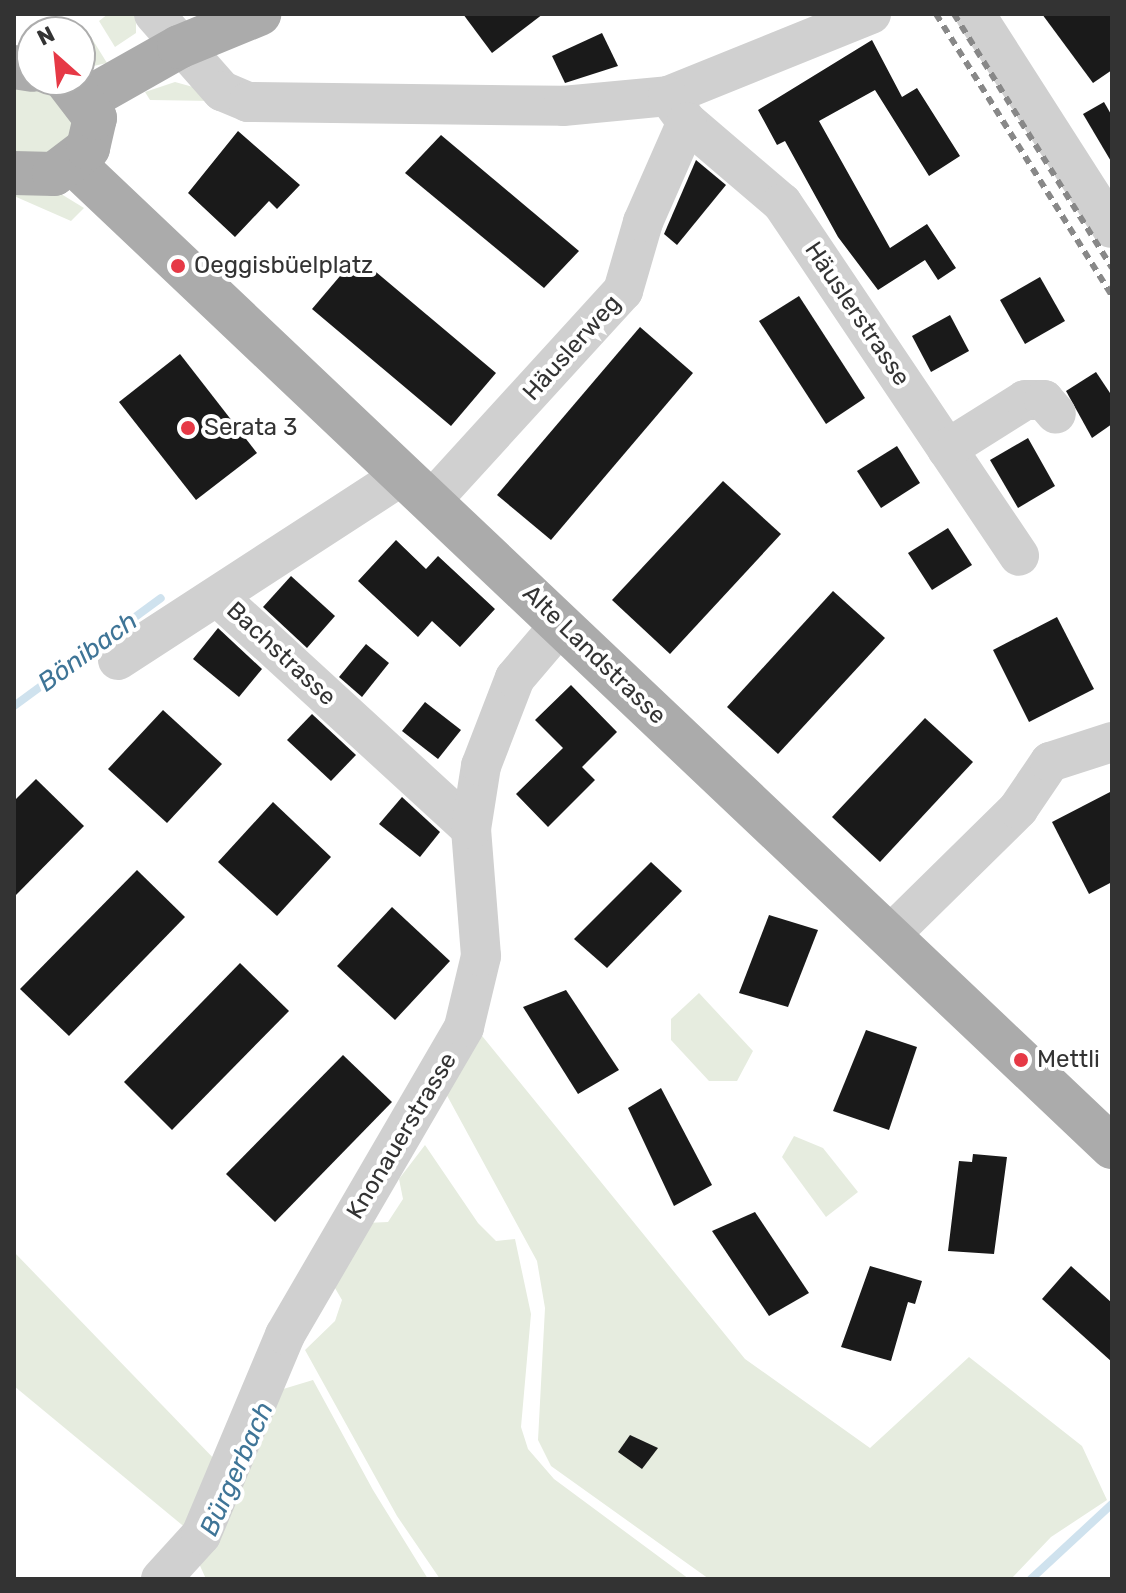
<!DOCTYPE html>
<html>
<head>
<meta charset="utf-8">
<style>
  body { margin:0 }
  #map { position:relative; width:1126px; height:1593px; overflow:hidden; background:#fff; font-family:Rubik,sans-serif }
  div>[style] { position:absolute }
  .green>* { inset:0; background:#e6ecdf }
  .stream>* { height:8px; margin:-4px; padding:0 4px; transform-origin:4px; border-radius:4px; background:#cfe2ee }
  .building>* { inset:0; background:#1a1a1a }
  .minor>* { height:40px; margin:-20px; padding:0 20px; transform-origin:20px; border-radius:20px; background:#d0d0d0 }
  .major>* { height:44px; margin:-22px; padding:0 22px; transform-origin:22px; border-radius:22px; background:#ababab }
  .rail>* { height:6px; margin-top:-3px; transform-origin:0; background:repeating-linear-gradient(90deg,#888 0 8px,transparent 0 14px) }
  .dots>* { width:22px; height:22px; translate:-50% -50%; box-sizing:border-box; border:4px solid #fff; border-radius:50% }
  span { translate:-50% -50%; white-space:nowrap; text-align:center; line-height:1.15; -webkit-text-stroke:8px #fff; paint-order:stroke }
  .poi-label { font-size:24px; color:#333 }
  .left { translate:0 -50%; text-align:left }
  .street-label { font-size:24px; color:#333 }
  .water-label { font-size:26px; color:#3f7597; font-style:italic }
  .frame { position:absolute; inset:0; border:16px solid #333; pointer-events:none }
  .north { position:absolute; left:16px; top:16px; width:80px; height:80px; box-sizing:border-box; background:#fff; border:2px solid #adadad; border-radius:50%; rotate:333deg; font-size:22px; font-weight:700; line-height:32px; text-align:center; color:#333 }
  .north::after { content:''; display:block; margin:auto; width:28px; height:36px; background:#e63946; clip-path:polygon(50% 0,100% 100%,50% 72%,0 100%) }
</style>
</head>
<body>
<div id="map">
  <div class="green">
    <div style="clip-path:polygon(108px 14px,136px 14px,136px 33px,115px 47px,99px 21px)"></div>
    <div style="clip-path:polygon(86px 29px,107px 63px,80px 69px,79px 32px)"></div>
    <div style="clip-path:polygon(175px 82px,193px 87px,214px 101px,150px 100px,145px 92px)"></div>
    <div style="clip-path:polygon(14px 83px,54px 90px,78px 130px,56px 156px,14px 154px)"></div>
    <div style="clip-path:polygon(14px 184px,53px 189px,84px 208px,71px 221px,14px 196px)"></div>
    <div style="clip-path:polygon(699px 993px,753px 1051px,737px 1081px,709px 1081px,671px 1040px,671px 1019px)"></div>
    <div style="clip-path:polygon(474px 1026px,745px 1359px,870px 1448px,969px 1357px,1082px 1446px,1107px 1500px,1051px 1537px,1011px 1579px,709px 1579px,551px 1466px,538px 1440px,545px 1308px,537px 1261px,444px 1090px)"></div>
    <div style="clip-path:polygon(794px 1136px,823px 1148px,858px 1192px,826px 1217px,782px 1157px)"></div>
    <div style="clip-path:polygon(425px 1145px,478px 1223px,496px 1241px,515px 1239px,531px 1314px,521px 1427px,528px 1449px,554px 1479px,689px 1579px,440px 1579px,397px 1516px,305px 1350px,335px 1321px,342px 1300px,332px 1283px,366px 1223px,388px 1222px,403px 1199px,399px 1179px)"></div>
    <div style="clip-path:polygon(14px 1252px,221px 1466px,193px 1534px,14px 1386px)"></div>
    <div style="clip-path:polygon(313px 1380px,373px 1490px,428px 1579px,206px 1579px,196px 1557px,270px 1393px)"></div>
  </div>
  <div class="stream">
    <div style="left:14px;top:706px;width:182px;rotate:-36.3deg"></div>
    <div style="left:1031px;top:1579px;width:110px;rotate:-42.8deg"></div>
  </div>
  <div class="building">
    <div style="clip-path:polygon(463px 14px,543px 14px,492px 53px)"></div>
    <div style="clip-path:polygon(1042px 14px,1112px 14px,1112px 70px,1093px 83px)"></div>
    <div style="clip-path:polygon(602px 33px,618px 66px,565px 83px,552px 56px)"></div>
    <div style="clip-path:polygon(872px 40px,902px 97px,917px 88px,960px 156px,929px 176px,875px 90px,819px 121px,890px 248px,927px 224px,956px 268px,938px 280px,925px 260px,878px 290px,838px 237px,785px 141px,777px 145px,758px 110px)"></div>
    <div style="clip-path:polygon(1104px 102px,1112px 116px,1112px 163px,1083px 114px)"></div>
    <div style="clip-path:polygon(238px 131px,300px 185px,277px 209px,269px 201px,235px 237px,188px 193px)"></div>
    <div style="clip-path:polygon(441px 135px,579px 251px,544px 288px,405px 173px)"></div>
    <div style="clip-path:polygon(696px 160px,726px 185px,677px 245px,664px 234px)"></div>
    <div style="clip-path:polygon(357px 256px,496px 373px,451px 426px,312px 309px)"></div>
    <div style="clip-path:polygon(1040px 277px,1065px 321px,1025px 344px,1000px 300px)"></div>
    <div style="clip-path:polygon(799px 296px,865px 398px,826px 424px,759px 321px)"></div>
    <div style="clip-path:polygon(950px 315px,969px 351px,931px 372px,912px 336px)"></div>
    <div style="clip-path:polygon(640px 327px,693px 373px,551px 540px,497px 495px)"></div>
    <div style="clip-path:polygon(180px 354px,257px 453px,196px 500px,119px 402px)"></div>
    <div style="clip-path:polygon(1096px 372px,1112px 396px,1112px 424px,1092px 438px,1066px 391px)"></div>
    <div style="clip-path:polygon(1028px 438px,1055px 486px,1018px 508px,990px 460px)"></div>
    <div style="clip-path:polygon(897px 446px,920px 483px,881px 508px,857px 471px)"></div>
    <div style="clip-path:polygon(723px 481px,781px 534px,670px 654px,612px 600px)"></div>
    <div style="clip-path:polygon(948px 528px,972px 565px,932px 590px,908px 553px)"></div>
    <div style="clip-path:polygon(396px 540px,426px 569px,438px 556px,495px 609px,460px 647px,432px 621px,418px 637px,358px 581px)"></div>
    <div style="clip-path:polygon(291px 576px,335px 616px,307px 648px,263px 607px)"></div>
    <div style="clip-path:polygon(833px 591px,885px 638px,778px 754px,727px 707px)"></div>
    <div style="clip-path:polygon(1057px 617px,1094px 689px,1029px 722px,993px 650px)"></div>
    <div style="clip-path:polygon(218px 628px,262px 669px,239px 697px,193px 659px)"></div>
    <div style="clip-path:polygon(366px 644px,389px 663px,362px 697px,339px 677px)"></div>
    <div style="clip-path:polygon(571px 685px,617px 732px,582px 767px,595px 780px,548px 827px,516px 794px,563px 748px,535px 720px)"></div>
    <div style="clip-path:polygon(425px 702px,461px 730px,438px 759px,402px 731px)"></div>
    <div style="clip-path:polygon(163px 710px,222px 764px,167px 823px,108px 769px)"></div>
    <div style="clip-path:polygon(312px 714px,356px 755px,331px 781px,287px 740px)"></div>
    <div style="clip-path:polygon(925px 718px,973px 762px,880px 862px,832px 817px)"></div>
    <div style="clip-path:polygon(36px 779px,84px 826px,14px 897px,14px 801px)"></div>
    <div style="clip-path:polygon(1112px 791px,1112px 882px,1089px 894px,1052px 822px)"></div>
    <div style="clip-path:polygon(402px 797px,440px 832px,420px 857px,379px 824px)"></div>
    <div style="clip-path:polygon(273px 802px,331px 857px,277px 916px,218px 862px)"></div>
    <div style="clip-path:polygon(651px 862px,682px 891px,607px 968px,574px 939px)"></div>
    <div style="clip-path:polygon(137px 870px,185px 917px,69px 1036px,20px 989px)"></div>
    <div style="clip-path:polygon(392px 907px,450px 961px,395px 1020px,337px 966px)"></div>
    <div style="clip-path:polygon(769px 915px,818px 930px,788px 1007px,739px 993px)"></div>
    <div style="clip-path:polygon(240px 963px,289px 1011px,172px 1130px,124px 1082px)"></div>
    <div style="clip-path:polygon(566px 990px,619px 1070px,578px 1094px,523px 1007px)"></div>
    <div style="clip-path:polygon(866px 1030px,917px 1047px,889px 1130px,833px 1111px)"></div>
    <div style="clip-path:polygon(343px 1055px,392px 1102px,275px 1222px,226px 1174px)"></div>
    <div style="clip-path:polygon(661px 1088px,712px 1185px,674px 1206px,628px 1108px)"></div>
    <div style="clip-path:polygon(973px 1154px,1007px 1157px,994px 1254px,948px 1251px,959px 1161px,972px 1162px)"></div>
    <div style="clip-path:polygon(755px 1212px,809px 1293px,769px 1316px,712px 1231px)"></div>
    <div style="clip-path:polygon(870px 1266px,922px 1281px,915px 1304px,908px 1302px,891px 1361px,841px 1347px)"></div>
    <div style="clip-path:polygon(1071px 1266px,1112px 1303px,1112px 1362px,1042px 1299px)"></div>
    <div style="clip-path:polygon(630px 1435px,658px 1448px,642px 1469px,618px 1452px)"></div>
  </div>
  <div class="minor">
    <div style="left:154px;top:14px;width:103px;rotate:48.6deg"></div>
    <div style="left:222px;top:91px;width:28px;rotate:23deg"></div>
    <div style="left:248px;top:102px;width:315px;rotate:0.7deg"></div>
    <div style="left:563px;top:106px;width:105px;rotate:-5.4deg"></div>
    <div style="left:668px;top:96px;width:219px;rotate:-22deg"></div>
    <div style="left:975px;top:14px;width:254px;rotate:57.4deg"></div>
    <div style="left:668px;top:96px;width:32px;rotate:54deg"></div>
    <div style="left:687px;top:122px;width:125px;rotate:40.5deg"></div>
    <div style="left:782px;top:203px;width:425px;rotate:56.1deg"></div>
    <div style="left:947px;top:449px;width:92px;rotate:-32.1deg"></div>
    <div style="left:1025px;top:400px;width:19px"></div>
    <div style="left:1044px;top:400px;width:18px;rotate:49deg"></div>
    <div style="left:431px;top:501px;width:285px;rotate:-47.6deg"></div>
    <div style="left:623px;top:291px;width:72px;rotate:-73.8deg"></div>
    <div style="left:643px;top:222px;width:109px;rotate:-66.3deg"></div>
    <div style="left:218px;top:597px;width:343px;rotate:42.5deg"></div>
    <div style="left:118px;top:660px;width:340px;rotate:-33deg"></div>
    <div style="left:890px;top:935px;width:180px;rotate:-44.5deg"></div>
    <div style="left:1018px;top:809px;width:57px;rotate:-55.8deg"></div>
    <div style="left:1050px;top:762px;width:65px;rotate:-17.9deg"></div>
    <div style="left:161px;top:1579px;width:59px;rotate:-47.7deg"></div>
    <div style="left:201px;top:1535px;width:217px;rotate:-67.2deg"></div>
    <div style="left:285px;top:1335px;width:356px;rotate:-59.8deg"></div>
    <div style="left:464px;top:1027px;width:73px;rotate:-76.5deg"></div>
    <div style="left:481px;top:956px;width:127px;rotate:-94.5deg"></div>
    <div style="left:471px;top:829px;width:64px;rotate:-81deg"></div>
    <div style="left:481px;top:766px;width:94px;rotate:-68.9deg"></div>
    <div style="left:515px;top:678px;width:71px;rotate:-49.6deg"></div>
  </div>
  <div class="major">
    <div style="left:14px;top:67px;width:18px;rotate:9deg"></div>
    <div style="left:87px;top:99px;width:106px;rotate:-29.5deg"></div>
    <div style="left:179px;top:47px;width:87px;rotate:-22.4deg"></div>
    <div style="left:74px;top:164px;width:1430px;rotate:43.44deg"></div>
    <div style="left:14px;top:173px;width:40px;rotate:1.4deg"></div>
    <div style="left:54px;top:174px;width:43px;rotate:-37.4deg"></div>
    <div style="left:88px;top:148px;width:31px;rotate:-77deg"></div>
    <div style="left:95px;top:118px;width:48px;rotate:-127.3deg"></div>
  </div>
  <div class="rail">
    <div style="left:936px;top:14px;width:332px;rotate:58deg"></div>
    <div style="left:954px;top:14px;width:299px;rotate:58.1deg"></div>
  </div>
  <div class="dots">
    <div style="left:178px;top:266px;background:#e63946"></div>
    <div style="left:188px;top:428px;background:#e63946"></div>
    <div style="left:1021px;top:1060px;background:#e63946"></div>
  </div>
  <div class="poi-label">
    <span class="left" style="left:194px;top:266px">Oeggisbüelplatz</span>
    <span class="left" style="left:204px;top:428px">Serata 3</span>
    <span class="left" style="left:1037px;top:1060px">Mettli</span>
  </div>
  <div class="street-label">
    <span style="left:857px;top:314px;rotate:56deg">Häuslerstrasse</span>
    <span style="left:572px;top:348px;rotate:-48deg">Häuslerweg</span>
    <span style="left:281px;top:654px;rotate:43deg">Bachstrasse</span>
    <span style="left:594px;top:655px;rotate:44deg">Alte Landstrasse</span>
    <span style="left:402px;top:1136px;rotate:-59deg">Knonauerstrasse</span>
  </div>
  <div class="water-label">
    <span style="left:88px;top:652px;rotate:-36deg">Bönibach</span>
    <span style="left:237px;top:1469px;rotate:-66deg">Bürgerbach</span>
  </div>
  <div class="frame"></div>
  <div class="north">N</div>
</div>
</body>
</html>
